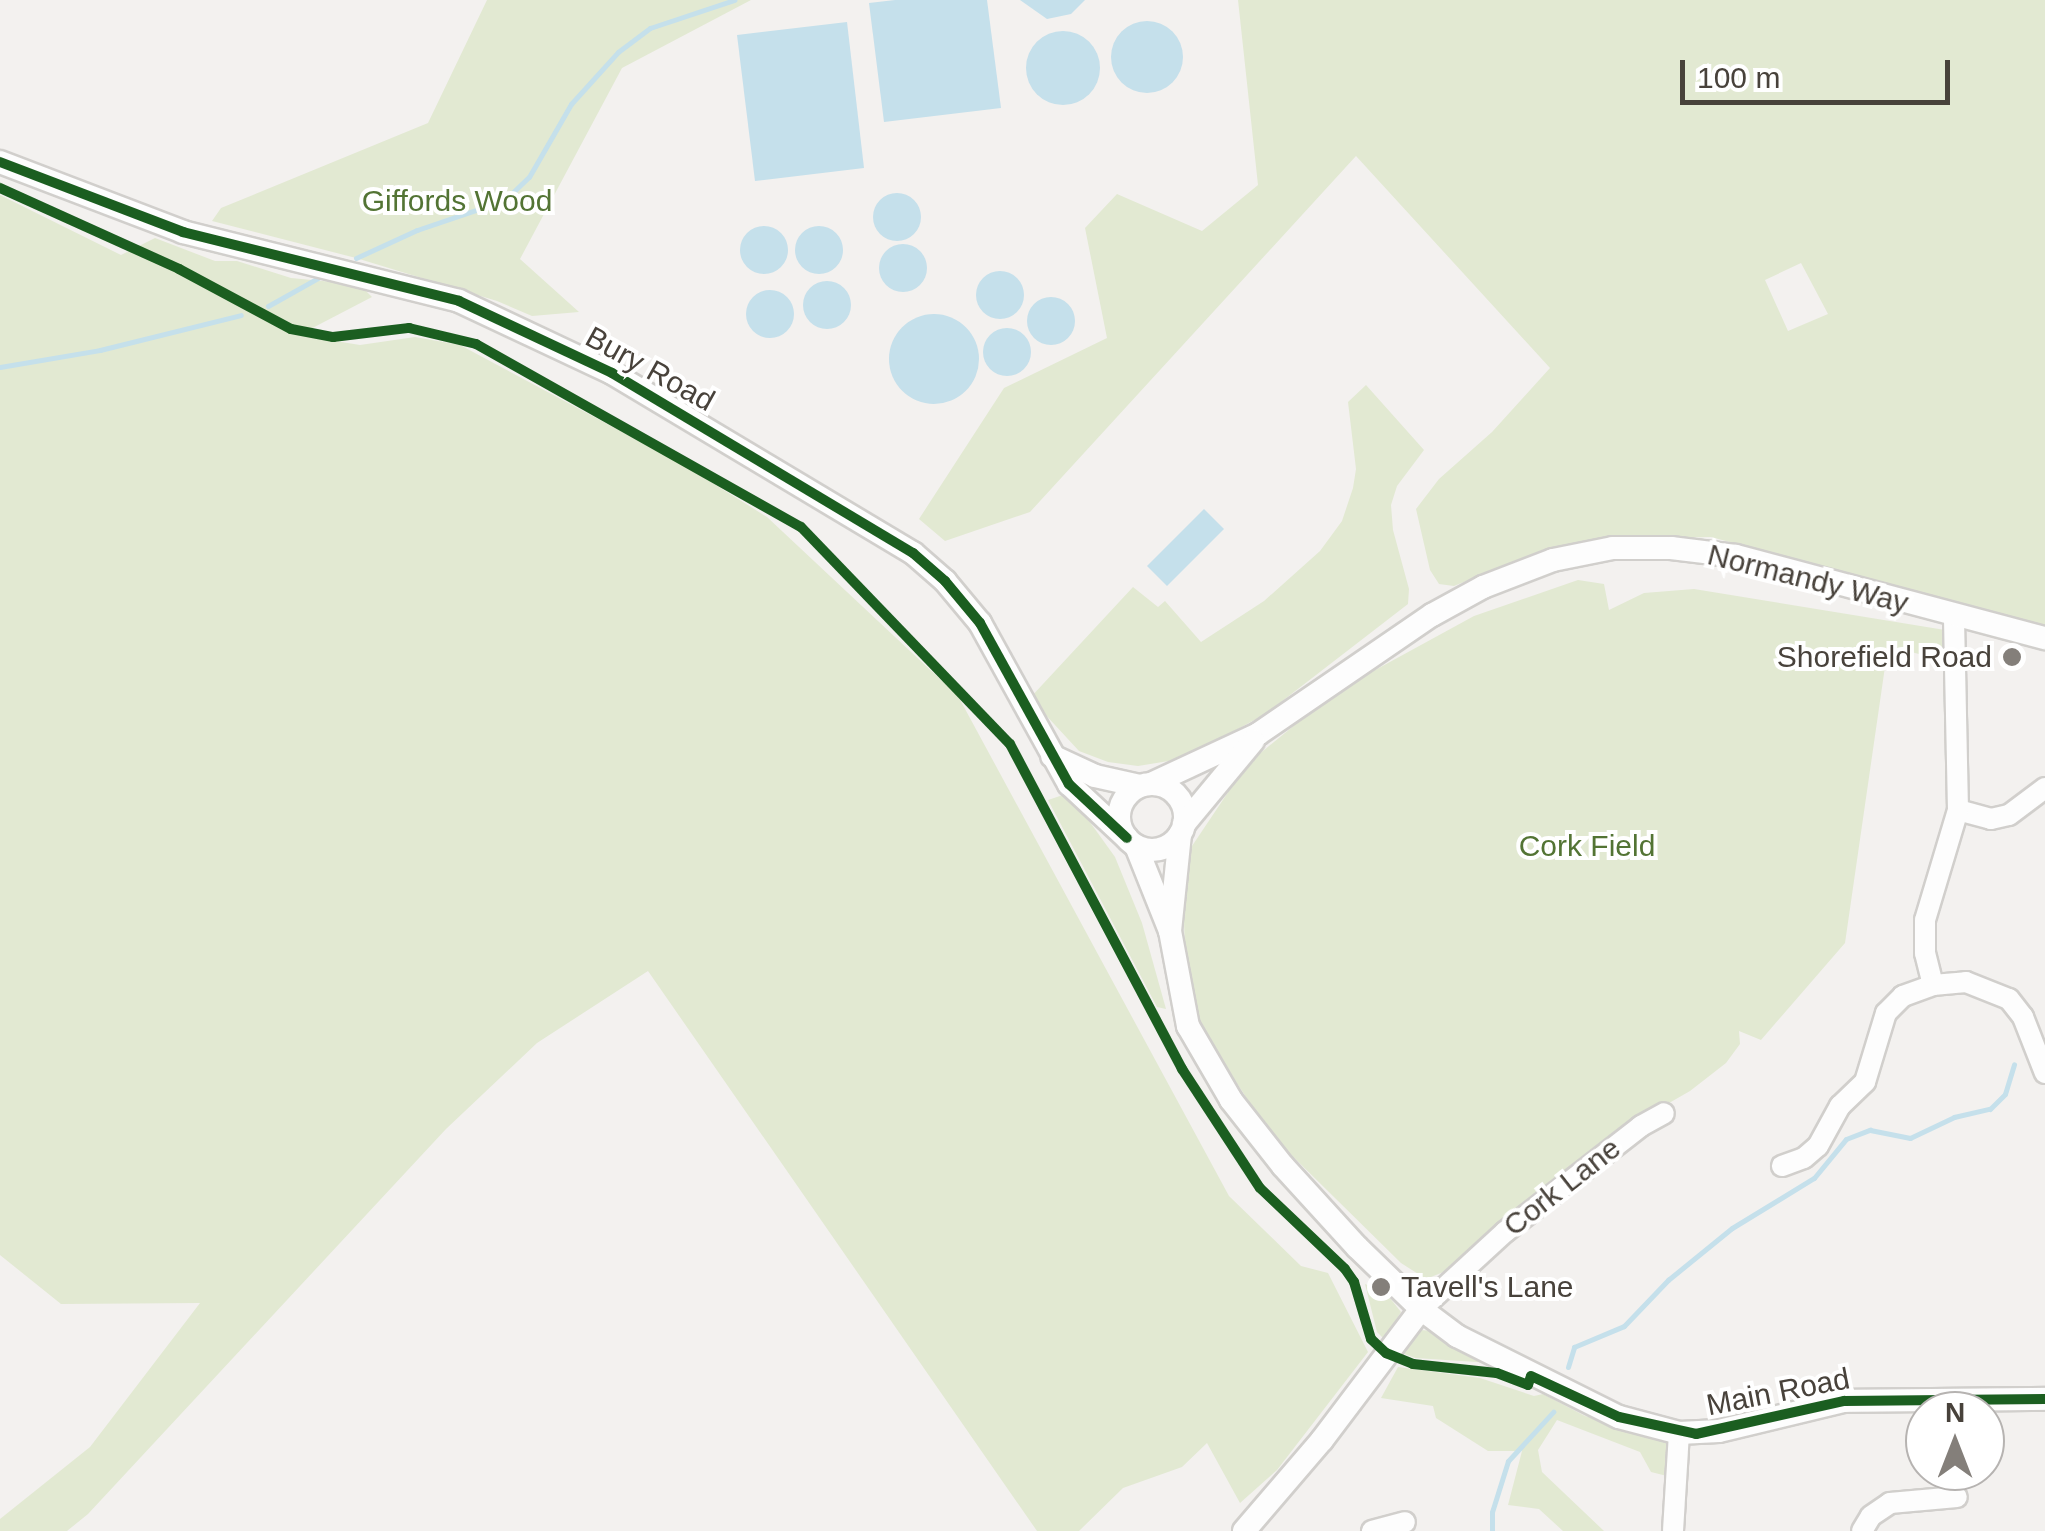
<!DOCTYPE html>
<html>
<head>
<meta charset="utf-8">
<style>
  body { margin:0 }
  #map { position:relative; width:2045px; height:1531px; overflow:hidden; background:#f3f1ef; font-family:Arial,sans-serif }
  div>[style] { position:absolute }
  .green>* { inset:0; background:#e2e9d2 }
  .water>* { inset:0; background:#c5e0eb }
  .round { border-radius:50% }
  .stream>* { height:5px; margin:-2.5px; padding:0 2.5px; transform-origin:2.5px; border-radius:2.5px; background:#c5e0eb }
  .roads { filter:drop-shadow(2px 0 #d1cfcc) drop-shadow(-2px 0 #d1cfcc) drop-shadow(0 2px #d1cfcc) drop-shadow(0 -2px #d1cfcc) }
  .minor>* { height:20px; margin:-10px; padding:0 10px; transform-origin:10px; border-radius:10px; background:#fdfdfd }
  .tertiary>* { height:22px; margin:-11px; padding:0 11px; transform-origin:11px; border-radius:11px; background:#fdfdfd }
  .tertiary>.ring { margin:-11px; padding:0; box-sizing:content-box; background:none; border:22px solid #fdfdfd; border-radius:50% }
  .cycleway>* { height:10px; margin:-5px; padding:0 5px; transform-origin:5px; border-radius:5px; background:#1b5e20 }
  .dots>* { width:28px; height:28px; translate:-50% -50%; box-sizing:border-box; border:5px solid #fff; border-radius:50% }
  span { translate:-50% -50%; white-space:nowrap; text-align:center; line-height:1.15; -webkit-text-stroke:8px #fff; paint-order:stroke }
  .park-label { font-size:30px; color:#537434 }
  .street-label { font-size:30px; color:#48423b }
  .poi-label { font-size:30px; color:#48423b }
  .right { translate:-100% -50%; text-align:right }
  .left { translate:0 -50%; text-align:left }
  .north { position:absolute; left:1905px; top:1391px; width:100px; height:100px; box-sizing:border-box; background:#fff; border:2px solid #b6b3b1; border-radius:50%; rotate:0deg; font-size:28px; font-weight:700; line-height:40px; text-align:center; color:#48423b }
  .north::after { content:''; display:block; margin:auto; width:35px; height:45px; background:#847f7a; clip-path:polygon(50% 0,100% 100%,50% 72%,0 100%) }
  .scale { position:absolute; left:1680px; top:60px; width:270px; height:45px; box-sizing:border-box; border:5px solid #48423b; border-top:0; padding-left:12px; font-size:30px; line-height:35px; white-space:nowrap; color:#48423b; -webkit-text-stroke:8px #fff; paint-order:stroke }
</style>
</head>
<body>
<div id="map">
  <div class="green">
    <div style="clip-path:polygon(487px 0,751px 0,622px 68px,520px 259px,579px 312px,532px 316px,497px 301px,356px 258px,212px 221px,221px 208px,428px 123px)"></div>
    <div style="clip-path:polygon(evenodd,1238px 0,2045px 0,2045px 628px,1711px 537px,1622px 539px,1511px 563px,1454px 586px,1439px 584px,1430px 570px,1416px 509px,1439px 479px,1492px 432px,1550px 368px,1356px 156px,1030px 512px,945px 541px,919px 519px,1004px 388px,1107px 338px,1085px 228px,1117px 194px,1202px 231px,1258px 185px,1238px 0,1801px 263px,1828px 314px,1788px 331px,1765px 280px,1801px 263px)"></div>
    <div style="clip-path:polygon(0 195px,121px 255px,155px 238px,215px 261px,237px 261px,291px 278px,343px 283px,365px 290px,372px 297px,299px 335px,360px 345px,415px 337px,460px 345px,682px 464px,767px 517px,958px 696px,1229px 1196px,1301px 1266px,1328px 1273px,1368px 1352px,1277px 1470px,1240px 1503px,1207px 1443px,1182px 1467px,1123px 1488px,1079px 1531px,1037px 1531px,648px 971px,537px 1043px,446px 1129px,88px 1514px,67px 1531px,0 1531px,0 1519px,90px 1447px,200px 1303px,61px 1304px,0 1255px)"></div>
    <div style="clip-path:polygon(1366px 385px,1424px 450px,1397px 486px,1391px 505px,1393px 530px,1409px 589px,1408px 604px,1264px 715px,1181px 759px,1138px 766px,1108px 762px,1079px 751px,1030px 698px,1133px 587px,1158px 607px,1165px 601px,1201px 642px,1264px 601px,1320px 551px,1342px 521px,1353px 488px,1356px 469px,1348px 402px)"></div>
    <div style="clip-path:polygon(1578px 580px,1604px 584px,1609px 610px,1644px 593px,1694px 589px,1945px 630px,1942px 660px,1888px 646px,1845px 943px,1761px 1040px,1739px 1031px,1740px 1044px,1726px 1063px,1690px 1091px,1629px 1126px,1488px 1232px,1446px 1271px,1426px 1279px,1401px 1263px,1270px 1134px,1208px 1039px,1191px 1002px,1185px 952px,1183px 892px,1190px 849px,1247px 764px,1335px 692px,1474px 616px)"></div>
    <div style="clip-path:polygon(1069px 793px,1115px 857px,1142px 923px,1166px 1009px,1157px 1007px,1048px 800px)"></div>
    <div style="clip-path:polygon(1365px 1284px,1386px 1293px,1401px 1312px,1384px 1339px,1377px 1332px)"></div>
    <div style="clip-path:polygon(1421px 1330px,1433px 1331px,1492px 1363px,1415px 1358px,1399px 1352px)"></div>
    <div style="clip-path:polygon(1398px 1367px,1480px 1378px,1534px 1396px,1543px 1394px,1585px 1416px,1670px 1440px,1671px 1477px,1651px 1472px,1640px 1452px,1557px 1420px,1538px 1450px,1542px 1472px,1604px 1531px,1563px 1531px,1539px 1509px,1508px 1505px,1522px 1451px,1488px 1451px,1436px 1418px,1433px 1406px,1381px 1398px)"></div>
  </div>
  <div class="water">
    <div style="clip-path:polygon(895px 0,987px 0,1001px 108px,884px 122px,869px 3px)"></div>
    <div style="clip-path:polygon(1020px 0,1085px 0,1071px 14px,1047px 19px)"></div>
    <div class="round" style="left:1111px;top:21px;width:72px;height:72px"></div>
    <div style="clip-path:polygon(847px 22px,864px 168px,755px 181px,737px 35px)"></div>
    <div class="round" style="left:1026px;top:31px;width:74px;height:74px"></div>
    <div class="round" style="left:873px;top:193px;width:48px;height:48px"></div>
    <div class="round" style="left:795px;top:226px;width:48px;height:48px"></div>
    <div class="round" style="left:740px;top:226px;width:48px;height:48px"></div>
    <div class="round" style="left:879px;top:244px;width:48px;height:48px"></div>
    <div class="round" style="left:976px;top:271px;width:48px;height:48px"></div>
    <div class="round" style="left:803px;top:281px;width:48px;height:48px"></div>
    <div class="round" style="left:746px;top:290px;width:48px;height:48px"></div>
    <div class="round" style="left:1027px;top:297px;width:48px;height:48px"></div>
    <div class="round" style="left:889px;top:314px;width:90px;height:90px"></div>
    <div class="round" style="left:983px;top:328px;width:48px;height:48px"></div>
    <div style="clip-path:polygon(1204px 509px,1224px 529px,1167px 586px,1147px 566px)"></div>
  </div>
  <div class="stream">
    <div style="left:356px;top:258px;width:67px;rotate:-24.7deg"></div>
    <div style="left:417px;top:230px;width:93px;rotate:-18.8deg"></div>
    <div style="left:505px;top:200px;width:33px;rotate:-44deg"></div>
    <div style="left:529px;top:177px;width:84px;rotate:-60.1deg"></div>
    <div style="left:571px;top:104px;width:70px;rotate:-47.9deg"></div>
    <div style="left:618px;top:52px;width:40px;rotate:-37deg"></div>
    <div style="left:650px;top:28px;width:89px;rotate:-18.4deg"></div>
    <div style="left:268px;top:306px;width:57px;rotate:-29.2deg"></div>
    <div style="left:0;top:367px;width:101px;rotate:-9.6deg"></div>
    <div style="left:100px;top:350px;width:145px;rotate:-13.9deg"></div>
    <div style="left:1568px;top:1367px;width:21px;rotate:-73deg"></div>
    <div style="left:1574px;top:1347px;width:54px;rotate:-22.8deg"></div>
    <div style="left:1624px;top:1326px;width:64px;rotate:-46.3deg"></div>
    <div style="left:1668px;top:1280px;width:82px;rotate:-39.1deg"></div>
    <div style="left:1732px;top:1228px;width:96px;rotate:-31.4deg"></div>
    <div style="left:1814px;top:1178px;width:50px;rotate:-50.6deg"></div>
    <div style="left:1846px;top:1139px;width:26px;rotate:-21deg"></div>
    <div style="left:1870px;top:1130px;width:41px;rotate:11.3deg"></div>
    <div style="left:1910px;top:1138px;width:49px;rotate:-25.5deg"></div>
    <div style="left:1954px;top:1117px;width:37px;rotate:-13deg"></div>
    <div style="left:1990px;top:1109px;width:21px;rotate:-45deg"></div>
    <div style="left:2005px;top:1094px;width:31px;rotate:-73deg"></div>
    <div style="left:1492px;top:1531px;width:19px;rotate:-90deg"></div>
    <div style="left:1492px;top:1512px;width:53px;rotate:-72.6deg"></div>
    <div style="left:1508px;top:1461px;width:67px;rotate:-47.4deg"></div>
  </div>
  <div class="roads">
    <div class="minor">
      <div style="left:1958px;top:810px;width:34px;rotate:15deg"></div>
      <div style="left:1991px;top:819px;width:18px;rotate:-13deg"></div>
      <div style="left:2009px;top:815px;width:45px;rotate:-36.9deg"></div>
      <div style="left:1933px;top:985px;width:33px;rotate:-104deg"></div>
      <div style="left:1925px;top:953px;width:33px;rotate:-90deg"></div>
      <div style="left:1925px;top:920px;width:115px;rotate:-73.3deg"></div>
      <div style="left:1958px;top:810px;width:195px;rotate:-91.2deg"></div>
      <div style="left:1782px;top:1166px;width:23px;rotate:-20deg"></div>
      <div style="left:1804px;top:1158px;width:18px;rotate:-41deg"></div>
      <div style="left:1818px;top:1146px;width:46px;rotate:-61.2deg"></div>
      <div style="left:1840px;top:1106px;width:35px;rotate:-44deg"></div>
      <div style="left:1865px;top:1082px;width:72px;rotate:-73.1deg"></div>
      <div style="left:1886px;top:1013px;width:24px;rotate:-45deg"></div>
      <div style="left:1903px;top:996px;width:32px;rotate:-20deg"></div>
      <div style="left:1933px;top:985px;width:33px;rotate:-5deg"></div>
      <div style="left:1966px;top:982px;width:46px;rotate:21.6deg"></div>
      <div style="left:2009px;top:999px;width:23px;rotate:52deg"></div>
      <div style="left:2023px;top:1017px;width:60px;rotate:68.6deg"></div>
      <div style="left:1421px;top:1309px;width:114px;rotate:-42.5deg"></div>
      <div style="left:1505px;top:1232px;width:172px;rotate:-37.9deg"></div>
      <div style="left:1641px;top:1126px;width:26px;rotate:-29deg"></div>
      <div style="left:1372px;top:1531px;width:34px;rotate:-15deg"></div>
      <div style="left:1673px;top:1531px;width:98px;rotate:-86.5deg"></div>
      <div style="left:1862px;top:1531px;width:17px;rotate:-59deg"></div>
      <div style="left:1871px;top:1516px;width:23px;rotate:-34deg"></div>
      <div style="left:1890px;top:1503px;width:67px;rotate:-5.1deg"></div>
    </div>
    <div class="tertiary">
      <div style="left:0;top:162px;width:196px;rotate:20.9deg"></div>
      <div style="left:183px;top:232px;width:284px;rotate:14deg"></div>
      <div style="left:459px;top:301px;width:169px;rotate:25.2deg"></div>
      <div style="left:612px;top:373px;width:351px;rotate:30.9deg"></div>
      <div style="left:913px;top:553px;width:43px;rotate:41.2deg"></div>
      <div style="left:945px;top:581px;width:55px;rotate:50.2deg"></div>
      <div style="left:980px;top:623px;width:184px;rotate:61.1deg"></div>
      <div style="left:1069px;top:784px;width:79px;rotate:43deg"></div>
      <div style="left:1052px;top:756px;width:47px;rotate:24.9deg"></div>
      <div style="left:1095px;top:776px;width:46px;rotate:12.5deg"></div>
      <div style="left:1151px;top:784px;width:118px;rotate:-25deg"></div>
      <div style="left:1258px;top:734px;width:211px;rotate:-34.4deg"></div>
      <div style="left:1432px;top:615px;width:58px;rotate:-28.8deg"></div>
      <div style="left:1483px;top:587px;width:75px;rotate:-21.1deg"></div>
      <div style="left:1553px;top:560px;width:61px;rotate:-11.3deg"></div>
      <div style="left:1613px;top:548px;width:58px"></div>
      <div style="left:1671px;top:548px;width:65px;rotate:7deg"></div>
      <div style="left:1736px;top:556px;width:320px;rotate:14.9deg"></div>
      <div class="ring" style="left:1119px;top:784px;width:44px;height:44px"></div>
      <div style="left:1184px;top:824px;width:108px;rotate:-50.3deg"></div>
      <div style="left:1136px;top:846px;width:92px;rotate:68.2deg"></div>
      <div style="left:1170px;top:931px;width:97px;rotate:79.3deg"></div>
      <div style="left:1188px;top:1026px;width:86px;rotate:59.8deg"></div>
      <div style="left:1231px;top:1100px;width:84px;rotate:51.8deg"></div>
      <div style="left:1283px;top:1166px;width:110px;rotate:47.6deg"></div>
      <div style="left:1357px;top:1247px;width:89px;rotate:44.1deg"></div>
      <div style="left:1421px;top:1309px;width:45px;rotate:36.9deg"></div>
      <div style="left:1457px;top:1336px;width:181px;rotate:26.6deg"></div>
      <div style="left:1619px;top:1417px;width:62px;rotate:14.9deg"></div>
      <div style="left:1679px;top:1433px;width:40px;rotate:-2.9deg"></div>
      <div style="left:1719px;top:1431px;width:129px;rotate:-13.5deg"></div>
      <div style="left:1844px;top:1401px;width:201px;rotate:-0.6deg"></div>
      <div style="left:1170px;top:931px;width:97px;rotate:-84.1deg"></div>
      <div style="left:1244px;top:1531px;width:120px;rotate:-49.4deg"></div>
      <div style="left:1322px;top:1440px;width:164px;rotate:-52.9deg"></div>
    </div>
  </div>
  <div class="cycleway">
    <div style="left:0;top:162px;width:196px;rotate:20.9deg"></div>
    <div style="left:183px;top:232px;width:284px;rotate:14deg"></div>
    <div style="left:459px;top:301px;width:169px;rotate:25.2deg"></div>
    <div style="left:612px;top:373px;width:351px;rotate:30.9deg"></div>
    <div style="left:913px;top:553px;width:43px;rotate:41.2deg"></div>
    <div style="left:945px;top:581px;width:55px;rotate:50.2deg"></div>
    <div style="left:980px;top:623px;width:184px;rotate:61.1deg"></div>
    <div style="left:1069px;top:784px;width:79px;rotate:43deg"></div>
    <div style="left:0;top:188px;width:196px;rotate:24.3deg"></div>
    <div style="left:179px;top:269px;width:127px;rotate:28.2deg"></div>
    <div style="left:291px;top:329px;width:43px;rotate:10.8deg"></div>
    <div style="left:333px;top:337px;width:77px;rotate:-6.8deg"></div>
    <div style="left:409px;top:328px;width:69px;rotate:13.4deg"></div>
    <div style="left:476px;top:344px;width:373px;rotate:29.4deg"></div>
    <div style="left:801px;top:527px;width:301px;rotate:46.1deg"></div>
    <div style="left:1010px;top:744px;width:368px;rotate:62.1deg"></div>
    <div style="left:1182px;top:1069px;width:142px;rotate:56.8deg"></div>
    <div style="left:1260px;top:1188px;width:117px;rotate:43.6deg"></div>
    <div style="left:1345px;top:1269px;width:16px;rotate:55deg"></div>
    <div style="left:1354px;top:1282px;width:59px;rotate:73.4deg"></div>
    <div style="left:1371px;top:1339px;width:21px;rotate:43deg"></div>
    <div style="left:1386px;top:1353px;width:29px;rotate:22deg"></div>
    <div style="left:1413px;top:1364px;width:84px;rotate:6.1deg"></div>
    <div style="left:1497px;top:1373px;width:33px;rotate:21deg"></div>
    <div style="left:1528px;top:1385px;width:9px;rotate:-72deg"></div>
    <div style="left:1531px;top:1376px;width:97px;rotate:25deg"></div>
    <div style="left:1619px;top:1417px;width:79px;rotate:12.4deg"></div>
    <div style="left:1696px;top:1434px;width:152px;rotate:-12.6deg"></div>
    <div style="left:1844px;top:1401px;width:201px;rotate:-0.6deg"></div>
  </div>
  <div class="dots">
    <div style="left:2012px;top:657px;background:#847f7a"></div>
    <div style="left:1381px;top:1287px;background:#847f7a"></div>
  </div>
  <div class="park-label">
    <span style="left:457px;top:201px">Giffords Wood</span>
    <span style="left:1587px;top:846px">Cork Field</span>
  </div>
  <div class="street-label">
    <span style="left:650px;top:369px;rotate:29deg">Bury Road</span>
    <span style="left:1808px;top:579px;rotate:14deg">Normandy Way</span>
    <span style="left:1562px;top:1187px;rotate:-38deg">Cork Lane</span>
    <span style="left:1778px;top:1392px;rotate:-11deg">Main Road</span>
  </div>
  <div class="poi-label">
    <span class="right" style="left:1992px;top:657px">Shorefield Road</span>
    <span class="left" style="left:1401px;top:1287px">Tavell's Lane</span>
  </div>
  <div class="north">N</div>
  <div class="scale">100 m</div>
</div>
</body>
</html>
